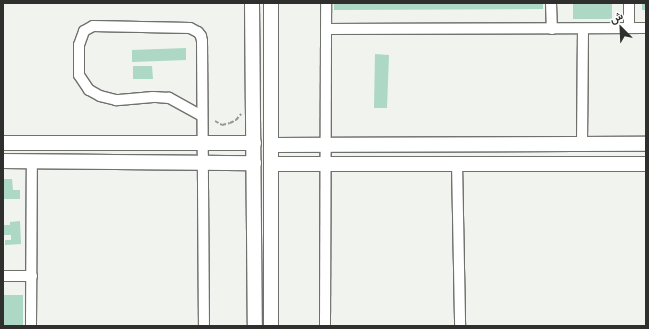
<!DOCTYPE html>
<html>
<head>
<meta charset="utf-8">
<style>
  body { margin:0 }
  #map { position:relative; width:649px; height:329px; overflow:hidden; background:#f1f3ef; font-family:Barlow,Vazirmatn,sans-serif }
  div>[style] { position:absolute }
  .building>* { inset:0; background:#acd8c5 }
  .path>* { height:2px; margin-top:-1px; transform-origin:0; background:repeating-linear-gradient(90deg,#969895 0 4px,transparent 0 6px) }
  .roads { filter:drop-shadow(1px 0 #6f716d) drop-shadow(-1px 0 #6f716d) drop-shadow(0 1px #6f716d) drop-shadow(0 -1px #6f716d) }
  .street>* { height:10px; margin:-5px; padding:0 5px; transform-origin:5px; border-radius:5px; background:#fff }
  .secondary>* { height:14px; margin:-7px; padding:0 7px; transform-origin:7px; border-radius:7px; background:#fff }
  span { translate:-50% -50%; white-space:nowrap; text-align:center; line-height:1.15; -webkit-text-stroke:3px #fff; paint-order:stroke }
  .frame { position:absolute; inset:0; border:4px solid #2f302e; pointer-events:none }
  .north { position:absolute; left:601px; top:8px; width:40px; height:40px; -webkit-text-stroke:3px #fff; paint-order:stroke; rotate:336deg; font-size:11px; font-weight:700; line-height:16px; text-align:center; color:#2f302e }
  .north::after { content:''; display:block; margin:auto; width:14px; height:18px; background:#2f302e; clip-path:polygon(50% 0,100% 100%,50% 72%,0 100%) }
</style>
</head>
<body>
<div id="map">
  <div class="building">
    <div style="clip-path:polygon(334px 3px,543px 3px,543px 9px,334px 10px)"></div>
    <div style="clip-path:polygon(573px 3px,612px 3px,612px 19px,573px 19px)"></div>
    <div style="clip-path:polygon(642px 3px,646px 3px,646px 10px,642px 10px)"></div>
    <div style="clip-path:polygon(186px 48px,186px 60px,132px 62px,132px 50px)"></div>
    <div style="clip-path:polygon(375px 54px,389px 55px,387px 108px,374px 108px)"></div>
    <div style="clip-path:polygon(133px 66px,152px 66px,153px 79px,133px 79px)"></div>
    <div style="clip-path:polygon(3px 179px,12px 179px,13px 190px,20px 190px,20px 199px,3px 199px)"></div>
    <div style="clip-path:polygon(20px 221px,21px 244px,5px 245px,5px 240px,11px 240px,11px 235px,3px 235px,3px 225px,10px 225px,10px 222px)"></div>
    <div style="clip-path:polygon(3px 295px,23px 295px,23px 326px,3px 326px)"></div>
  </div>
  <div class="path">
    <div style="left:215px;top:121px;width:8px;rotate:30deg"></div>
    <div style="left:222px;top:125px;width:8px;rotate:-14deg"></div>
    <div style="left:230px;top:123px;width:7px;rotate:-27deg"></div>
    <div style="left:236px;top:120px;width:8px;rotate:-50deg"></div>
  </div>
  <div class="roads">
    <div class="street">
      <div style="left:551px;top:3px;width:26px;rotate:88deg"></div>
      <div style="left:629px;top:28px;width:25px;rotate:-90deg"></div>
      <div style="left:326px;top:29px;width:320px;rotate:-0.2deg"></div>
      <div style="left:202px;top:116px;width:38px;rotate:-151deg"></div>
      <div style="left:169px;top:98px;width:16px;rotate:-176deg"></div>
      <div style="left:153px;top:97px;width:37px;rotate:175deg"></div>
      <div style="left:116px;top:100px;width:16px;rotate:-166deg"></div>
      <div style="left:100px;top:96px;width:13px;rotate:-151deg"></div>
      <div style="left:89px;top:90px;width:18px;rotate:-124deg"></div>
      <div style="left:79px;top:75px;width:30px;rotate:-90deg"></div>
      <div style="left:79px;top:45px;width:15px;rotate:-70deg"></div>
      <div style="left:84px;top:31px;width:10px;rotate:-29deg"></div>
      <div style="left:93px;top:26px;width:97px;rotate:1.2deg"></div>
      <div style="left:190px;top:28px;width:9px;rotate:27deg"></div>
      <div style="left:198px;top:32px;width:5px;rotate:53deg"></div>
      <div style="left:201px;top:36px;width:5px;rotate:79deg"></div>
      <div style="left:202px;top:41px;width:285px;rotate:89.6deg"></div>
      <div style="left:582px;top:144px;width:114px;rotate:-89.5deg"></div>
      <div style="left:457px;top:163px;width:163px;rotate:88.9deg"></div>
      <div style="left:3px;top:276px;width:29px"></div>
      <div style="left:31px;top:326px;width:165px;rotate:-89.7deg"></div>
      <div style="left:325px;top:326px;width:323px;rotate:-89.8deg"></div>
    </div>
    <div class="secondary">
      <div style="left:252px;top:3px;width:323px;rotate:89.5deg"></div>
      <div style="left:3px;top:143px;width:251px"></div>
      <div style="left:271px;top:145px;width:375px;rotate:-0.2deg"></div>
      <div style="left:3px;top:161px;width:251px;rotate:0.5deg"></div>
      <div style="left:272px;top:164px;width:374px"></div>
      <div style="left:271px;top:326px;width:323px;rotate:-90deg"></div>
    </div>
  </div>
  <div class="frame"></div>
  <div class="north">ش</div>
</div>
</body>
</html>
